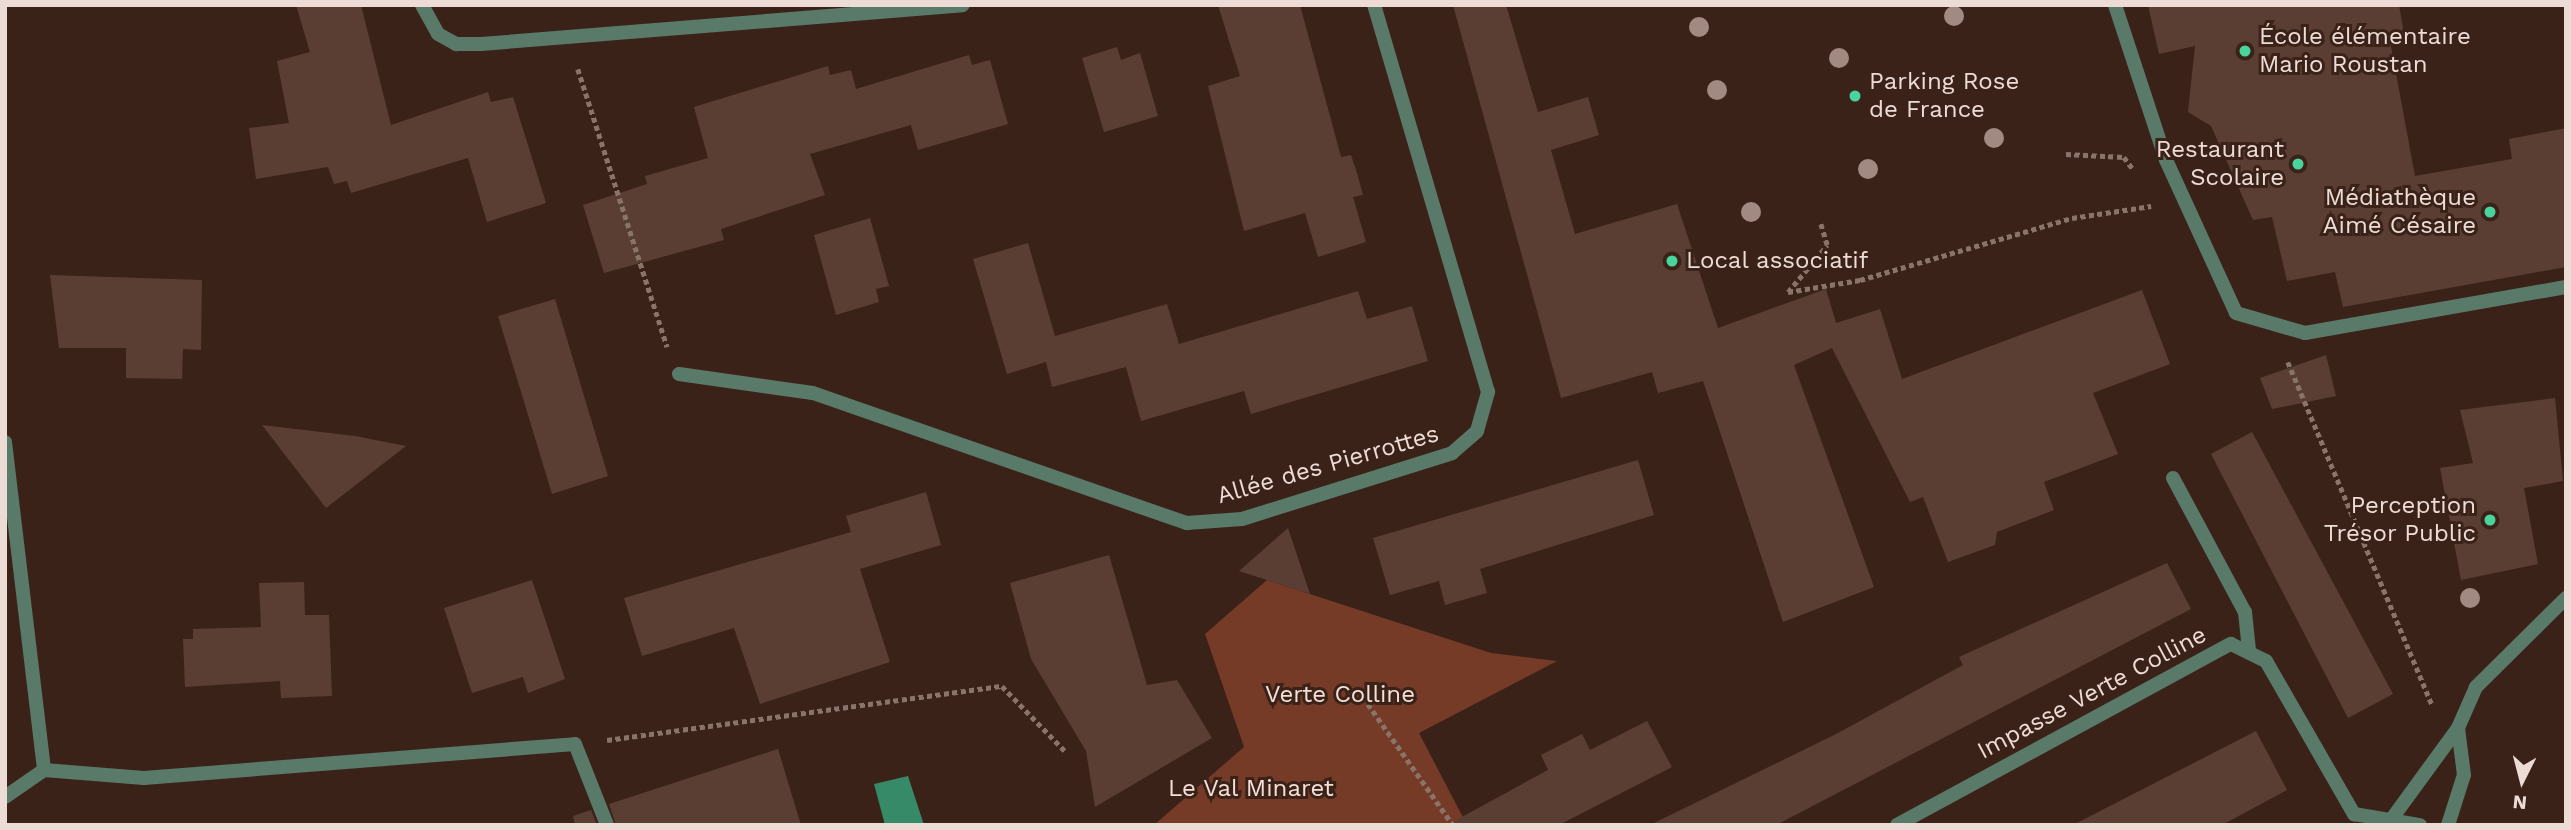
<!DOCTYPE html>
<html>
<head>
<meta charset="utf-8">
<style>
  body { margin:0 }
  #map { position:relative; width:2571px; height:830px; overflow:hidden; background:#3b2219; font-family:"Work Sans",sans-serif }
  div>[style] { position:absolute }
  .green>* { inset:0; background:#753b27 }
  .water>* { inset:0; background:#368a67 }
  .building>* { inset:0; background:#5a3e34 }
  .path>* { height:4.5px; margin-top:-2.25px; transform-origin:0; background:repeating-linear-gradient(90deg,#89746c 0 5px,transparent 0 8.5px) }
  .lane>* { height:14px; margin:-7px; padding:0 7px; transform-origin:7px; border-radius:7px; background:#597969 }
  .street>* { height:14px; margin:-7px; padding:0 7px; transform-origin:7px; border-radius:7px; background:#597969 }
  .trees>* { width:20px; height:20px; margin:-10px; border-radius:50%; background:#a18a82 }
  .dots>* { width:19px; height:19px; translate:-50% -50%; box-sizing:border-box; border:4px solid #3b2219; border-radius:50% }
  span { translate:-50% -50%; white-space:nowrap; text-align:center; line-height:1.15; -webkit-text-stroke:6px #3b2219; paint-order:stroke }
  .poi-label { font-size:24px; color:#eddcd6 }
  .left { translate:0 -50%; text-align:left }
  .right { translate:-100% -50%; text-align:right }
  .street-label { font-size:24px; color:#eddcd6 }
  .park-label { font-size:24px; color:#f4dfd7 }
  .frame { position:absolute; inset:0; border:7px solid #eddcd6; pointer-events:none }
  .north { position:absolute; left:2487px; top:746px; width:70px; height:70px; -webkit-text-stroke:5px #3b2219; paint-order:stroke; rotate:186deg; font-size:19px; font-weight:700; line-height:28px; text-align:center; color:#eddcd6 }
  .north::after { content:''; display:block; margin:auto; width:24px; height:32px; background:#eddcd6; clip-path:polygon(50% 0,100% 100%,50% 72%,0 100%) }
</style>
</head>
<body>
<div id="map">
  <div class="green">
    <div style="clip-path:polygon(1267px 580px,1491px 653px,1557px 661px,1419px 733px,1467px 825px,1154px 825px,1244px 747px,1205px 634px)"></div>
  </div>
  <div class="water">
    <div style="clip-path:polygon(908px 776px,924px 825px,885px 825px,874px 784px)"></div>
  </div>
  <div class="building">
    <div style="clip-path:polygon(296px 5px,361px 5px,391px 125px,488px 92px,491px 102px,513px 97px,546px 203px,487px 222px,468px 158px,351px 193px,347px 181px,334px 184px,328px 167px,256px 179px,249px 128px,289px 123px,277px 61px,310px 52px)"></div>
    <div style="clip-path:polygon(1218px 5px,1300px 5px,1341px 157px,1351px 155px,1357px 173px,1363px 195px,1353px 197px,1366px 242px,1318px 257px,1305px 213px,1244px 231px,1208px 86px,1240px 76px)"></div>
    <div style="clip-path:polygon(1453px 5px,1506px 5px,1538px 112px,1588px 97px,1599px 135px,1551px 150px,1575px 234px,1677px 204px,1718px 328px,1826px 289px,1836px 323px,1880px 309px,1902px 379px,2142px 290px,2170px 364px,2093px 393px,2118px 454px,2044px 482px,2054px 510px,1997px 532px,1995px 545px,1948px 562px,1923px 497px,1910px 502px,1832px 348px,1794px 365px,1874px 587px,1783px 622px,1703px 381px,1658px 393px,1652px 372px,1561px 398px)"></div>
    <div style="clip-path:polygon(2148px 5px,2399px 5px,2405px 39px,2390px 41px,2415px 176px,2512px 159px,2509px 139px,2566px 128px,2566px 267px,2343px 307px,2335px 272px,2287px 281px,2272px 217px,2253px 220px,2211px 126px,2188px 112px,2195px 46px,2159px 54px)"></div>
    <div style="clip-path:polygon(1117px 47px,1121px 60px,1140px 53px,1158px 116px,1104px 132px,1082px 58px)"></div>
    <div style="clip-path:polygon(969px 55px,972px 65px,990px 60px,1008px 124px,918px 150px,911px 125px,810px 154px,825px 195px,721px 229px,724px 240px,604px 273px,583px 205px,647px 184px,645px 176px,708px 158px,694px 107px,828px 66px,830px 75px,851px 70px,856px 89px)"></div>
    <div style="clip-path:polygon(870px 218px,889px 286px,876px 289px,879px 302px,836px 315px,814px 235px)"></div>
    <div style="clip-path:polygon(1028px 243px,1055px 336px,1167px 304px,1179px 344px,1358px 291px,1367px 319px,1412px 306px,1428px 361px,1251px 414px,1244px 391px,1141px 421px,1126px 367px,1052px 387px,1046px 362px,1007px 374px,973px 259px)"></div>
    <div style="clip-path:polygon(50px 275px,202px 280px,201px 350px,183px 349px,182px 379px,126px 378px,126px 348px,59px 348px)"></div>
    <div style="clip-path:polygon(555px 299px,608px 476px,552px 494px,498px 316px)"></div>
    <div style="clip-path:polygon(2326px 355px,2336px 396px,2272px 409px,2260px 378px)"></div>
    <div style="clip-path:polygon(2555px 398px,2563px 481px,2524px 488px,2538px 564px,2461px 580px,2440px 468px,2473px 463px,2460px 410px)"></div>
    <div style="clip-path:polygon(262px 425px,355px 436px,406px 446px,326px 508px)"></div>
    <div style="clip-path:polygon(2252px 432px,2393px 694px,2348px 718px,2211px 454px)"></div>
    <div style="clip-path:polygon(1638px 460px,1654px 515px,1480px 569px,1487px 593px,1445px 605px,1439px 581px,1390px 595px,1373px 538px)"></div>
    <div style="clip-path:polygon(926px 492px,941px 545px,860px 569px,890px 662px,760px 704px,734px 628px,642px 656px,624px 598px,851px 532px,846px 516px)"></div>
    <div style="clip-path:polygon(1288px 528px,1310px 594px,1239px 571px)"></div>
    <div style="clip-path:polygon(1109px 555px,1147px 685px,1177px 680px,1212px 738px,1095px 807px,1086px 751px,1031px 659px,1010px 583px)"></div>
    <div style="clip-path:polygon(2167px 563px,2191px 609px,1776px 825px,1650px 825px,1836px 734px,1963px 665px,1959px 657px)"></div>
    <div style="clip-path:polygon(532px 580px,565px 679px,528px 693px,523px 677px,472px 693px,444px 608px)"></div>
    <div style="clip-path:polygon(304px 582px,305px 615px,329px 615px,332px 696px,281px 698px,280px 681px,185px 687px,183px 639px,193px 639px,193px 629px,261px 627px,259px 583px)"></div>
    <div style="clip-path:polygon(1647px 721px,1672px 767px,1559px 825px,1447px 825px,1548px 770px,1541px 755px,1582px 734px,1590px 750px)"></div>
    <div style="clip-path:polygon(2256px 731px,2287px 790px,2222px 825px,2073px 825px)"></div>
    <div style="clip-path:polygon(778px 749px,801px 825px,616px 825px,609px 804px)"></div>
    <div style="clip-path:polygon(591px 810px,597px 825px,575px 825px,573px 816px)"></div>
  </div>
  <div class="path">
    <div style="left:578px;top:69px;width:292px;rotate:72.2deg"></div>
    <div style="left:2066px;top:154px;width:58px;rotate:3deg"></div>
    <div style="left:2124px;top:157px;width:15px;rotate:53deg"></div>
    <div style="left:1788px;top:292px;width:73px;rotate:-9.5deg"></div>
    <div style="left:1860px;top:280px;width:221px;rotate:-16.3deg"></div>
    <div style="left:2072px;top:218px;width:80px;rotate:-8.6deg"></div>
    <div style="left:1788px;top:292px;width:61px;rotate:-50.3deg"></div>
    <div style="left:1827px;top:245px;width:24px;rotate:-107deg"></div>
    <div style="left:2288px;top:362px;width:372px;rotate:67.2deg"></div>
    <div style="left:1368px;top:704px;width:148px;rotate:54.9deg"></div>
    <div style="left:607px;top:740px;width:399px;rotate:-7.8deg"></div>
    <div style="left:1002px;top:686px;width:91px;rotate:45.9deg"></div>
  </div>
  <div class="lane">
    <div style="left:2115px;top:5px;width:163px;rotate:71.8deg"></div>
    <div style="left:2166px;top:160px;width:168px;rotate:65.4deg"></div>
    <div style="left:2236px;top:313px;width:72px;rotate:16.2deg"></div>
    <div style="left:2305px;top:333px;width:265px;rotate:-10deg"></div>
    <div style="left:2173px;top:478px;width:152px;rotate:61.8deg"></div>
    <div style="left:2245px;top:612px;width:37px;rotate:84deg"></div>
  </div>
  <div class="street">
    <div style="left:422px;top:5px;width:33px;rotate:61deg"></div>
    <div style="left:438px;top:34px;width:21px;rotate:29deg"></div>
    <div style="left:456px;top:44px;width:25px"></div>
    <div style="left:481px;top:44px;width:483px;rotate:-4.6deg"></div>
    <div style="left:679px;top:374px;width:135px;rotate:8.1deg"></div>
    <div style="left:813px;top:393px;width:396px;rotate:19.2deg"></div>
    <div style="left:1187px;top:523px;width:55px;rotate:-4.2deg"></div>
    <div style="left:1242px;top:519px;width:220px;rotate:-17.4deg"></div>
    <div style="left:1452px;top:453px;width:33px;rotate:-41deg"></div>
    <div style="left:1477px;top:431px;width:41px;rotate:-74.2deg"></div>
    <div style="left:1488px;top:392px;width:403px;rotate:-106.4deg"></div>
    <div style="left:5px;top:442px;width:330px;rotate:83.2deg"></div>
    <div style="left:44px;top:770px;width:47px;rotate:145.3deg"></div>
    <div style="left:44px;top:770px;width:100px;rotate:4.6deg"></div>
    <div style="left:144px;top:778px;width:432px;rotate:-4.5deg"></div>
    <div style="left:575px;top:744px;width:87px;rotate:68.4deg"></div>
    <div style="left:2388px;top:824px;width:119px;rotate:-53.9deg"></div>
    <div style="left:2458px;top:728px;width:45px;rotate:-66.3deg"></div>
    <div style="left:2476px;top:687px;width:127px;rotate:-44.7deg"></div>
    <div style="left:1897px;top:825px;width:380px;rotate:-28.5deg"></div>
    <div style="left:2231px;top:644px;width:39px;rotate:26deg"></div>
    <div style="left:2266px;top:661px;width:177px;rotate:60.1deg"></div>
    <div style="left:2354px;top:814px;width:67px;rotate:9.5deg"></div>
    <div style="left:2448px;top:825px;width:52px;rotate:-72.3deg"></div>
    <div style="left:2464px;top:775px;width:47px;rotate:-97.3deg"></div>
  </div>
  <div class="trees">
    <div style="left:1954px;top:16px"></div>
    <div style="left:1699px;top:27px"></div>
    <div style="left:1839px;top:58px"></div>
    <div style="left:1717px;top:90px"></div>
    <div style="left:1994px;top:138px"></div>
    <div style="left:1868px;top:169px"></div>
    <div style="left:1751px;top:212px"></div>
    <div style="left:2470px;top:598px"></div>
  </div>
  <div class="dots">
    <div style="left:2245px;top:51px;background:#49d49c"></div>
    <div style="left:1855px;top:96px;background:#49d49c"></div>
    <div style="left:2298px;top:164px;background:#49d49c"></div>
    <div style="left:2490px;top:212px;background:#49d49c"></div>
    <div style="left:1672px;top:261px;background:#49d49c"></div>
    <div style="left:2490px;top:520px;background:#49d49c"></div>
  </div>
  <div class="poi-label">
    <span class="left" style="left:2259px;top:51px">École élémentaire<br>Mario Roustan</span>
    <span class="left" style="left:1869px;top:96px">Parking Rose<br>de France</span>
    <span class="right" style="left:2284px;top:164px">Restaurant<br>Scolaire</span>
    <span class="right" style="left:2476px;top:212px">Médiathèque<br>Aimé Césaire</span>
    <span class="left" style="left:1686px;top:261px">Local associatif</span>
    <span class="right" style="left:2476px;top:520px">Perception<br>Trésor Public</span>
  </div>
  <div class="street-label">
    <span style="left:1328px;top:465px;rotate:-16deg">Allée des Pierrottes</span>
    <span style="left:2092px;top:693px;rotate:-28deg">Impasse Verte Colline</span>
  </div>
  <div class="park-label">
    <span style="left:1340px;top:695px">Verte Colline</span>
    <span style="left:1251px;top:789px">Le Val Minaret</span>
  </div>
  <div class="frame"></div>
  <div class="north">N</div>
</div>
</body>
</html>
